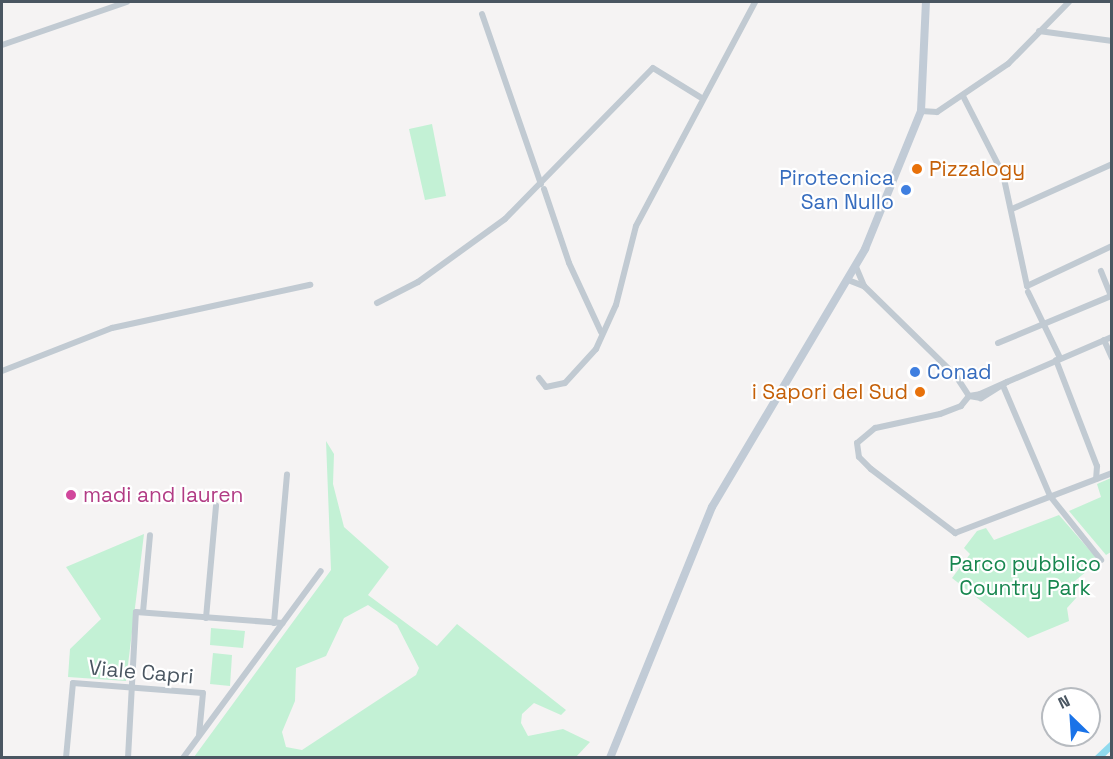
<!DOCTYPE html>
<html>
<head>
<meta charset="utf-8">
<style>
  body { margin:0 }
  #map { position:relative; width:1113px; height:759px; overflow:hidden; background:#f5f3f3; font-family:"Space Grotesk",sans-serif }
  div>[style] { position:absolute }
  .green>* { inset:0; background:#c3f1d5 }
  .canal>* { height:7px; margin:-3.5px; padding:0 3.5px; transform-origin:3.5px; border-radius:3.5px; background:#90daee }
  .street>* { height:6px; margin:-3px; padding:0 3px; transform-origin:3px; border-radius:3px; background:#c1cad2 }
  .secondary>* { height:8px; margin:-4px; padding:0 4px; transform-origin:4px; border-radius:4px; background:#c1cbd6 }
  .dots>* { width:16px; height:16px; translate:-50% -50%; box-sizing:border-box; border:3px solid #fff; border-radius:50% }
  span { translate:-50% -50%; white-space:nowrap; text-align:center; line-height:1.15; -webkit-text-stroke:4.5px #fff; paint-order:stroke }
  .food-label { font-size:21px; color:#c56008 }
  .left { translate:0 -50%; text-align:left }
  .right { translate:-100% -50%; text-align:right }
  .shop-label { font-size:21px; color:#366cbe }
  .hotel-label { font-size:21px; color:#b23c85 }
  .park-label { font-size:21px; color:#17864f }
  .street-label { font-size:21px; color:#4a5661 }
  .frame { position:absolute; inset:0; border:3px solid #4a5661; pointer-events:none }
  .north { position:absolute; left:1041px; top:687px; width:60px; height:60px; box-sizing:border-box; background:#fff; border:2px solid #b7bbc0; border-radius:50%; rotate:335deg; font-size:16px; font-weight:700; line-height:24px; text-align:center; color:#4a5661 }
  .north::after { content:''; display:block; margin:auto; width:21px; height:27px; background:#1a73e8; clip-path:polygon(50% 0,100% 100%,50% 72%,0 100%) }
</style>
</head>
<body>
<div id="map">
  <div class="green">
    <div style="clip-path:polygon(432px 124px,446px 196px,425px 200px,409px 129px)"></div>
    <div style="clip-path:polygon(evenodd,326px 441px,334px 454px,333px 484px,344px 527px,389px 567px,368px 595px,437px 646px,457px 624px,566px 710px,561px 715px,534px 703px,522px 714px,521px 723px,528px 736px,563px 729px,590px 742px,576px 757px,194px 757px,331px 570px,326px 441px,368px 605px,397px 625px,419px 668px,416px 675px,302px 750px,286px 747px,282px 732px,295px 701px,296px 668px,326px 656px,344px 618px,368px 605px)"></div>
    <div style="clip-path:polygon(1111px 478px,1111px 552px,1106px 555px,1069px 511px,1101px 497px,1097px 484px)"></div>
    <div style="clip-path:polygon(1059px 515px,1099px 561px,1070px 585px,1077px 597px,1067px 608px,1069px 621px,1028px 638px,952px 578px,970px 554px,964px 548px,977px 531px,986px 528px,994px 540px)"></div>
    <div style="clip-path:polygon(144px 534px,126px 681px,68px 677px,70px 649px,101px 619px,66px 567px)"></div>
    <div style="clip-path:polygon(211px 628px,245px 631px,243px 648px,210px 645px)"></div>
    <div style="clip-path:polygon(213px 653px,232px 655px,230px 686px,210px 684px)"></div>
  </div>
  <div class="canal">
    <div style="left:1097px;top:758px;width:21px;rotate:-43deg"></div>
  </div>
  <div class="street">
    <div style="left:482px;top:14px;width:180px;rotate:70.9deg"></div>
    <div style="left:1039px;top:31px;width:74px;rotate:7.8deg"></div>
    <div style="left:2px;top:45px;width:132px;rotate:-19deg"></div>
    <div style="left:963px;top:96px;width:88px;rotate:62.9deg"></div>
    <div style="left:1003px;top:174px;width:115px;rotate:77.9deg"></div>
    <div style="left:1027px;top:286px;width:94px;rotate:-25.2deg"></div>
    <div style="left:921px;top:111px;width:16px;rotate:4deg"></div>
    <div style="left:937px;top:112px;width:86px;rotate:-34.1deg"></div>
    <div style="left:1008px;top:64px;width:87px;rotate:-45.5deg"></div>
    <div style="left:544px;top:189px;width:78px;rotate:71.3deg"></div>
    <div style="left:569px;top:263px;width:76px;rotate:65.1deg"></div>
    <div style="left:1012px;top:209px;width:110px;rotate:-24.2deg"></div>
    <div style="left:856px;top:267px;width:21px;rotate:67deg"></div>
    <div style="left:848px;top:280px;width:17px;rotate:21deg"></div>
    <div style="left:864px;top:286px;width:129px;rotate:44.4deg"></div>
    <div style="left:956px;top:376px;width:24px;rotate:57deg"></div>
    <div style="left:969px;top:396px;width:13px;rotate:129deg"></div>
    <div style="left:961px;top:406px;width:22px;rotate:159deg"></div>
    <div style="left:940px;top:414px;width:66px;rotate:167.8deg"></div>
    <div style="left:875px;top:428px;width:23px;rotate:140deg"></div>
    <div style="left:857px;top:443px;width:14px;rotate:82deg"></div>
    <div style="left:859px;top:457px;width:17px;rotate:45deg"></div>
    <div style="left:871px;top:469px;width:106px;rotate:37.3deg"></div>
    <div style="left:955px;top:533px;width:168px;rotate:-20.9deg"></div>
    <div style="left:1028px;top:292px;width:73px;rotate:64.1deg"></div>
    <div style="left:377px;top:303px;width:46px;rotate:-27.1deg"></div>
    <div style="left:418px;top:282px;width:107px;rotate:-35.9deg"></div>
    <div style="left:505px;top:219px;width:211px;rotate:-45.6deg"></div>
    <div style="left:653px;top:68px;width:55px;rotate:31.7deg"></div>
    <div style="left:1104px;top:340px;width:20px;rotate:66deg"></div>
    <div style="left:998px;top:343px;width:122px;rotate:-22.6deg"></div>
    <div style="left:1111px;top:296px;width:27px;rotate:-112deg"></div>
    <div style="left:1056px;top:360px;width:114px;rotate:68.9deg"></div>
    <div style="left:1097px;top:466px;width:13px;rotate:94deg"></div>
    <div style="left:2px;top:371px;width:118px;rotate:-21.4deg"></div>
    <div style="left:112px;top:328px;width:203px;rotate:-12.3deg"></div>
    <div style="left:539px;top:378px;width:11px;rotate:52deg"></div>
    <div style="left:546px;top:387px;width:19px;rotate:-12deg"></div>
    <div style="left:565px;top:383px;width:46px;rotate:-47.6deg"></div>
    <div style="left:596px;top:349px;width:48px;rotate:-65.6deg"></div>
    <div style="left:616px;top:305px;width:81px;rotate:-75.8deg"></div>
    <div style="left:636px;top:226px;width:254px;rotate:-62deg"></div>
    <div style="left:1007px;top:382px;width:114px;rotate:-23.2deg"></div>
    <div style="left:1007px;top:382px;width:31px;rotate:148deg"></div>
    <div style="left:981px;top:398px;width:12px;rotate:-171deg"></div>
    <div style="left:969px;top:396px;width:11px;rotate:-10deg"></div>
    <div style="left:980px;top:394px;width:30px;rotate:-24deg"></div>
    <div style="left:1004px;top:388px;width:117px;rotate:66.9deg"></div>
    <div style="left:1050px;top:496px;width:82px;rotate:51.4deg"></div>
    <div style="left:143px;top:612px;width:77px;rotate:-84.8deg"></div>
    <div style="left:206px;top:618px;width:113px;rotate:-84.9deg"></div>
    <div style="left:274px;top:623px;width:149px;rotate:-85deg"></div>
    <div style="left:66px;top:758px;width:75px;rotate:-84.7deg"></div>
    <div style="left:73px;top:683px;width:130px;rotate:4.4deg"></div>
    <div style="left:203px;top:693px;width:42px;rotate:95.4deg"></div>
    <div style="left:128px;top:758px;width:146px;rotate:-86.9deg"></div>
    <div style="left:136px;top:612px;width:147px;rotate:4.3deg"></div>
    <div style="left:183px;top:758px;width:232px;rotate:-53.6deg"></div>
  </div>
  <div class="secondary">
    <div style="left:610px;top:758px;width:271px;rotate:-67.9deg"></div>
    <div style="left:712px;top:507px;width:300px;rotate:-59.3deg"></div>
    <div style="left:865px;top:249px;width:149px;rotate:-67.9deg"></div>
    <div style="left:921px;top:111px;width:109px;rotate:-87.4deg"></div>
  </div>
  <div class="dots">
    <div style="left:917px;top:169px;background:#e8710a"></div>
    <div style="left:906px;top:190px;background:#3f7fe0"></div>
    <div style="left:915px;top:372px;background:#3f7fe0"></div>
    <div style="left:920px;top:392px;background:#e8710a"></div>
    <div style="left:71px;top:495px;background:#d1479c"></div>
  </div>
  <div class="food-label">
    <span class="left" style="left:929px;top:169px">Pizzalogy</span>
    <span class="right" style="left:908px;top:392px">i Sapori del Sud</span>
  </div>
  <div class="shop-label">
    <span class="right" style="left:894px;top:190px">Pirotecnica<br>San Nullo</span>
    <span class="left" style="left:927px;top:372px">Conad</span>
  </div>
  <div class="hotel-label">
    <span class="left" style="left:83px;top:495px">madi and lauren</span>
  </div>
  <div class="park-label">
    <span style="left:1025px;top:576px">Parco pubblico<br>Country Park</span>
  </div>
  <div class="street-label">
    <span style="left:141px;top:672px;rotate:5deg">Viale Capri</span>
  </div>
  <div class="frame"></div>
  <div class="north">N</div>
</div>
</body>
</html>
